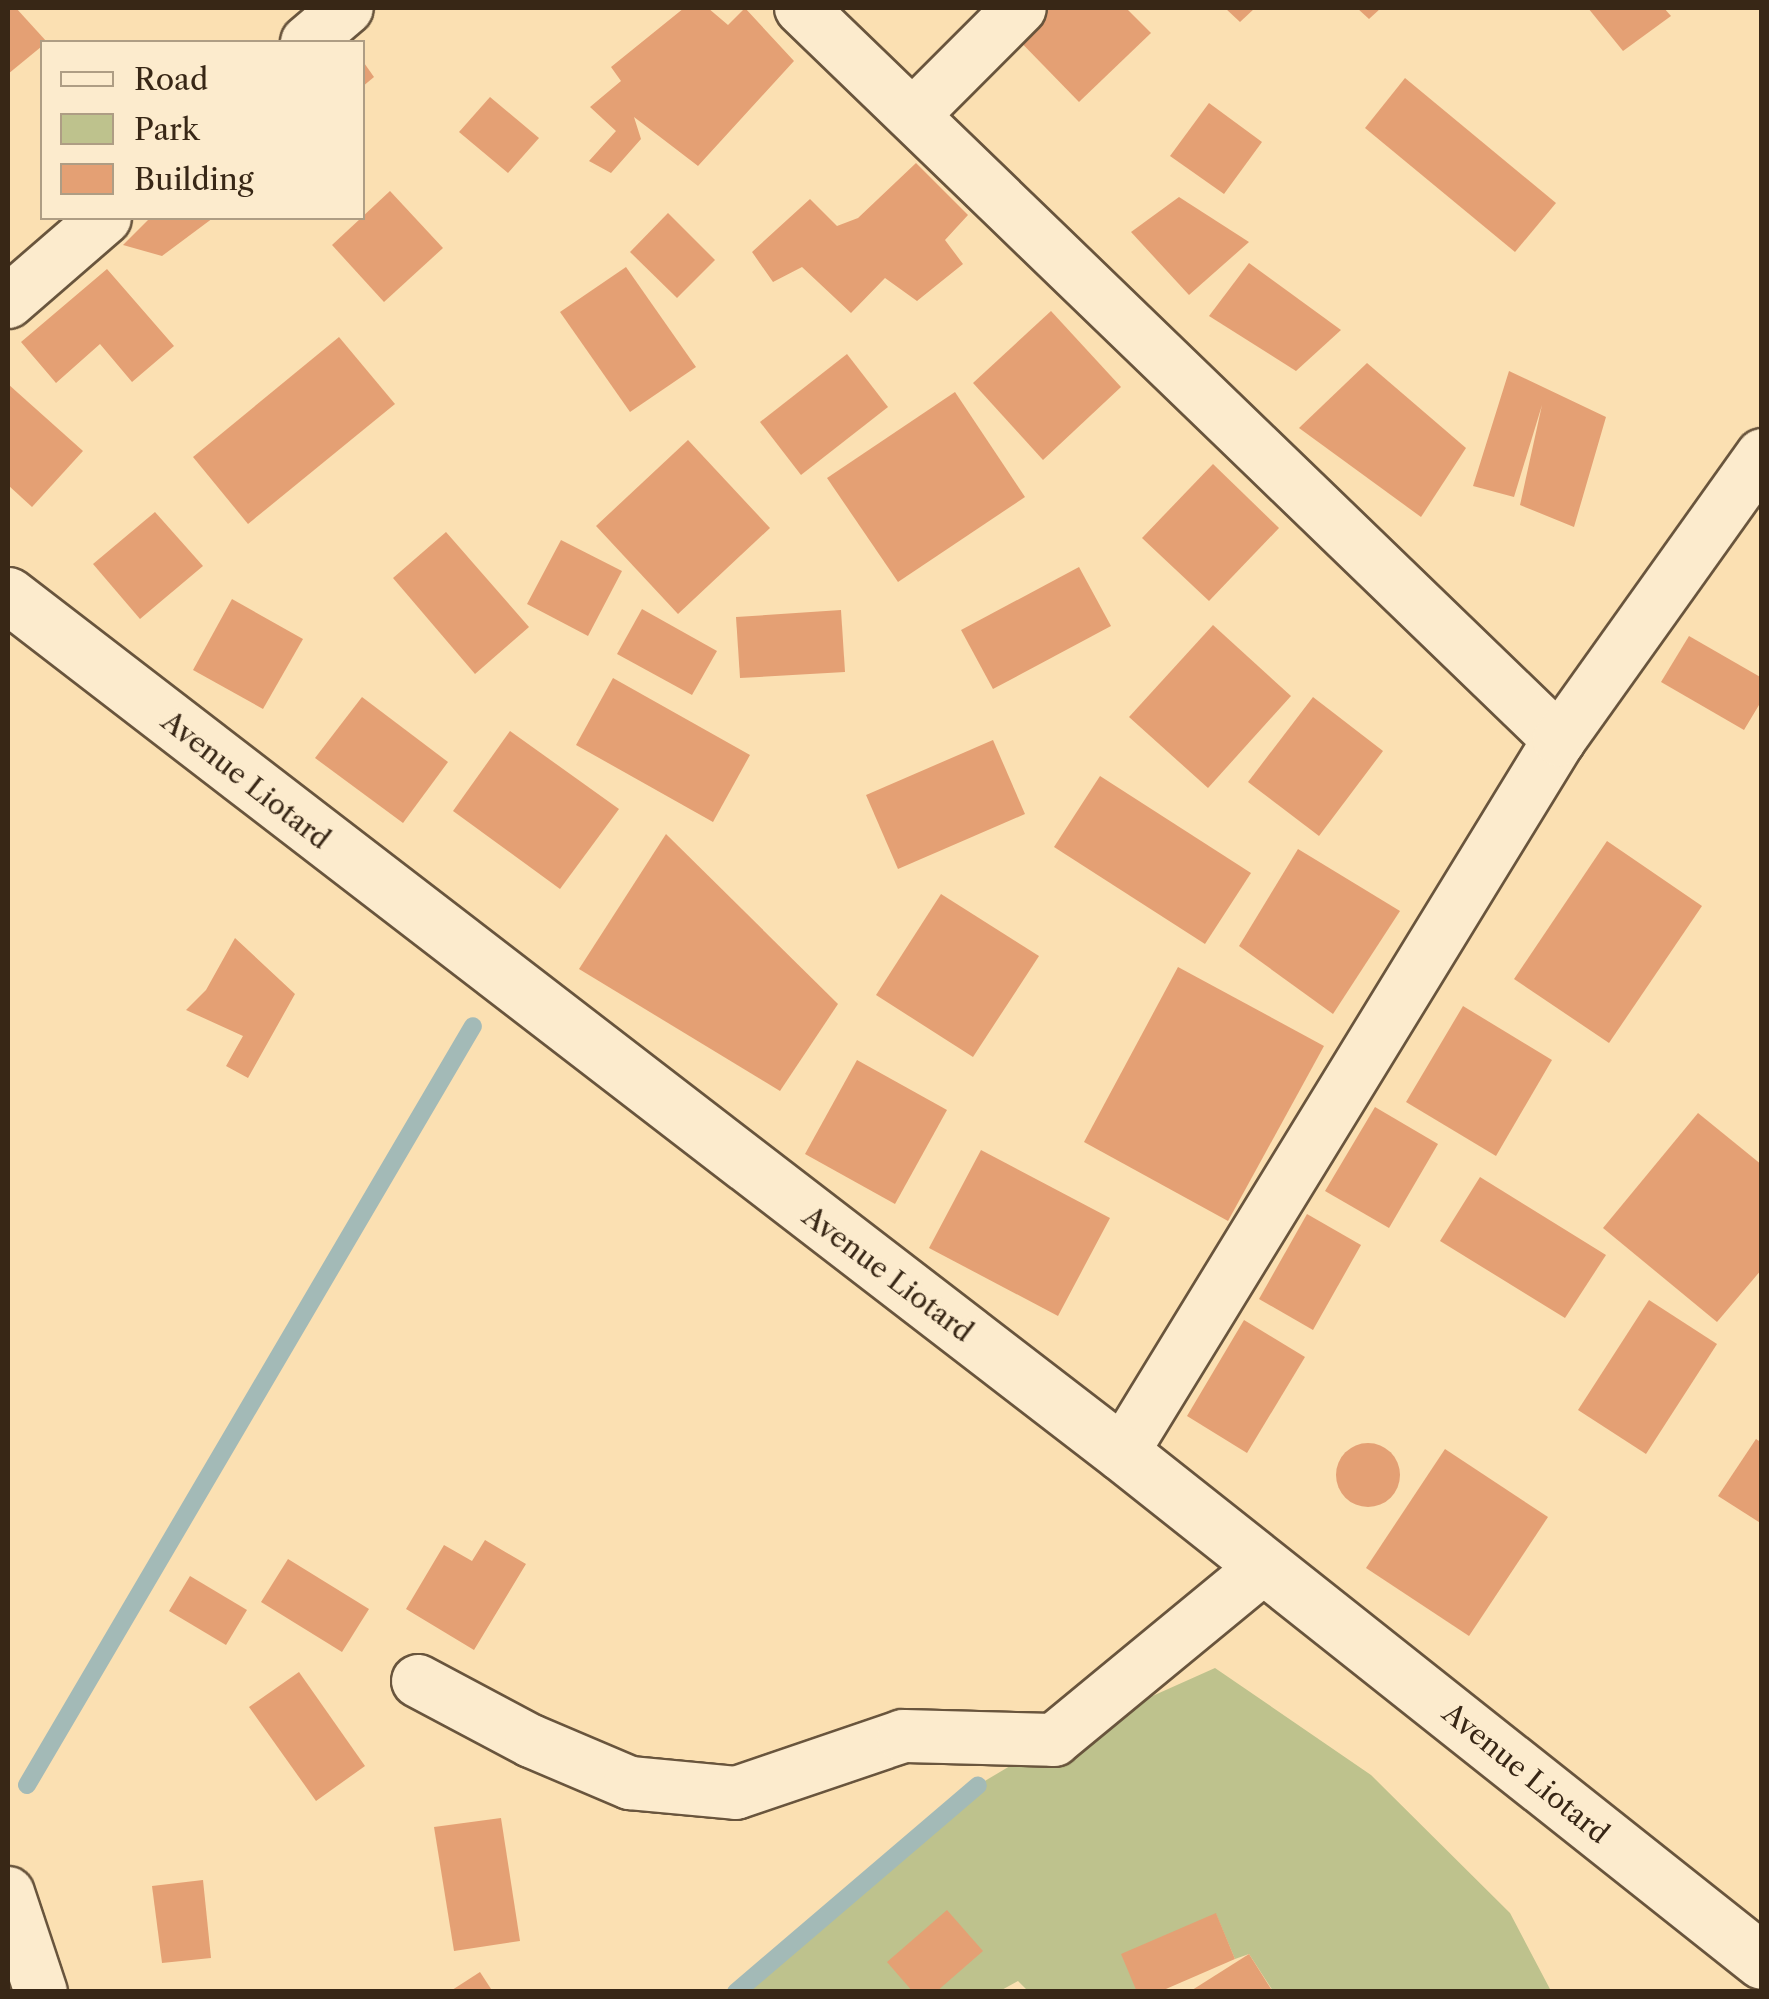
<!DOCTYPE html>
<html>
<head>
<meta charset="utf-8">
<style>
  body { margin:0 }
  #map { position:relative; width:1769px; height:1999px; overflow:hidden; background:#fbe0b2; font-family:"Libre Caslon Text",serif }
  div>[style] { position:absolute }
  .green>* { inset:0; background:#bec28d }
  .stream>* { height:18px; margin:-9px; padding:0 9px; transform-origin:9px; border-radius:9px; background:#a3bab7 }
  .building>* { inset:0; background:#e4a074 }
  .round { border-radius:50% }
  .roads { filter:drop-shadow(2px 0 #69553d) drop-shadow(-2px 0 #69553d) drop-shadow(0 2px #69553d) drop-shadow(0 -2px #69553d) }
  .street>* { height:52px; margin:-26px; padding:0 26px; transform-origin:26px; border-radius:26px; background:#fcebcd }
  .secondary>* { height:55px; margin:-27.5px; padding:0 27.5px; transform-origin:27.5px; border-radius:27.5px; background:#fcebcd }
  span { translate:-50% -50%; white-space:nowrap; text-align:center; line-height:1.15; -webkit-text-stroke:8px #fcebcd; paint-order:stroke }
  .street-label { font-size:28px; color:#382716 }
  .frame { position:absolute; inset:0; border:10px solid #382716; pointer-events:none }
  .legend { position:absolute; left:40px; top:40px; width:325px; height:180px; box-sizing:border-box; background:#fcebcd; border:2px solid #ae9d84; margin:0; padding:12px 18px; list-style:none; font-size:30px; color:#382716 }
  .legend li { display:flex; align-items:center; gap:20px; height:50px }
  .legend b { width:50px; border:2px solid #ae9d84 }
</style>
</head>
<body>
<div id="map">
  <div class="green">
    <div style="clip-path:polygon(1215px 1668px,1371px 1775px,1510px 1913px,1551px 1991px,1273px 1991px,1249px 1954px,1235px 1959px,1216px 1914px,1137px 1991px,1028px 1991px,1018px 1981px,998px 1992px,736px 1992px,978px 1785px,1054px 1740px)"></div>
  </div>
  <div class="stream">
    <div style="left:27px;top:1785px;width:880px;rotate:-59.56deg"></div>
    <div style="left:736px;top:1992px;width:318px;rotate:-40.5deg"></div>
  </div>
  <div class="building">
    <div style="clip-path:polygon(8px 8px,16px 8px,47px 42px,8px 74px)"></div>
    <div style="clip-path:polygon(684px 8px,708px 8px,728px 25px,745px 8px,794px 61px,698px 166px,634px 117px,641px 139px,611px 173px,589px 161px,616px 131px,590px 107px,621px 81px,611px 67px)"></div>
    <div style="clip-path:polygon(1032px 8px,1126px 8px,1151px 33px,1079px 102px,1009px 30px)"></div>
    <div style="clip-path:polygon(1225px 8px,1255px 8px,1240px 22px)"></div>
    <div style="clip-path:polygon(1357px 8px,1381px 8px,1369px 19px)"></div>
    <div style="clip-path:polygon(1588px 8px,1664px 8px,1671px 16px,1623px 51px)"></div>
    <div style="clip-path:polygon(362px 60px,374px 77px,362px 87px)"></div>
    <div style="clip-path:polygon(1405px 78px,1556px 203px,1515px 252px,1365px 128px)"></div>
    <div style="clip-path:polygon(490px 97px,539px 138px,508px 173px,459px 132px)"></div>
    <div style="clip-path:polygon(1209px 103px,1262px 142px,1224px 194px,1170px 156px)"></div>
    <div style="clip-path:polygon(916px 163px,968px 215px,945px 240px,963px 264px,917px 301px,885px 278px,851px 313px,802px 267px,773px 282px,752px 252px,810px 199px,837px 226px,858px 218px)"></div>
    <div style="clip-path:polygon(390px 191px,443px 248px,384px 302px,332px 245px)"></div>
    <div style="clip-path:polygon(1179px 197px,1249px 242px,1189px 295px,1131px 232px)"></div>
    <div style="clip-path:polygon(668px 213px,715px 260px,677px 298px,630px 252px)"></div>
    <div style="clip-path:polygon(150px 218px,213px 218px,162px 256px,123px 245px)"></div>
    <div style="clip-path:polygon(1249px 263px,1341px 330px,1296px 371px,1209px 316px)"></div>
    <div style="clip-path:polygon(626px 267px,696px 367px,630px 412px,560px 312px)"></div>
    <div style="clip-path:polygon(107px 269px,174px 346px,132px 382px,100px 344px,56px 383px,21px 342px)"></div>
    <div style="clip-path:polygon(1051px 311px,1121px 387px,1043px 460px,973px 383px)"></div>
    <div style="clip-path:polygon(339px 337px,395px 404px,248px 524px,193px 457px)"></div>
    <div style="clip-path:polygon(847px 354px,888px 407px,801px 475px,760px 422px)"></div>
    <div style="clip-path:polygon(1367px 363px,1466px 448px,1421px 517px,1299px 428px)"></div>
    <div style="clip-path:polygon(1509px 371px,1606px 417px,1574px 527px,1520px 505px,1542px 405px,1514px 497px,1473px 486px)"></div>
    <div style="clip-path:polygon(8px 384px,83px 451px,32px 507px,8px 485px)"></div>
    <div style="clip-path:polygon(955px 392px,1025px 497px,898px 582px,827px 478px)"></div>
    <div style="clip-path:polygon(688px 440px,770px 528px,678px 614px,596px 526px)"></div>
    <div style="clip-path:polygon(1213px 464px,1279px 528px,1209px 601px,1142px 538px)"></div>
    <div style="clip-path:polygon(155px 512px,203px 566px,140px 619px,93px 564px)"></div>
    <div style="clip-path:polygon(446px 532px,529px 627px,475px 674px,393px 578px)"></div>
    <div style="clip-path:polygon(561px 540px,622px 571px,588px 636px,527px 604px)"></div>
    <div style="clip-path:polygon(1079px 567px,1111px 626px,993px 689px,961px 630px)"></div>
    <div style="clip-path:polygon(232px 599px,303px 639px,263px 709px,193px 670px)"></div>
    <div style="clip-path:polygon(642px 609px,717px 651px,692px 695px,617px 654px)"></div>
    <div style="clip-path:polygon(841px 610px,845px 672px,740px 678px,736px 617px)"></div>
    <div style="clip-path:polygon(1213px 625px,1291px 696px,1208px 788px,1129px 717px)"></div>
    <div style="clip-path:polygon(1689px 636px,1762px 678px,1762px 700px,1744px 730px,1661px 682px)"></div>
    <div style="clip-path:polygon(613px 678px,750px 755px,713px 822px,576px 745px)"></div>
    <div style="clip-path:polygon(362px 697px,448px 762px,403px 823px,315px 758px)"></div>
    <div style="clip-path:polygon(1313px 697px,1383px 751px,1319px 836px,1248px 782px)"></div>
    <div style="clip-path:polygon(510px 731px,619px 809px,560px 889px,453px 811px)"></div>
    <div style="clip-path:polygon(993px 740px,1025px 814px,898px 869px,866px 795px)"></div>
    <div style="clip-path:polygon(1100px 776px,1251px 873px,1205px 944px,1054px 847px)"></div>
    <div style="clip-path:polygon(666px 834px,838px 1004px,780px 1091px,579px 969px)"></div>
    <div style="clip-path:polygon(1607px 841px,1702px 906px,1609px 1043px,1514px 979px)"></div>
    <div style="clip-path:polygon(1298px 849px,1400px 911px,1333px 1014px,1239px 946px)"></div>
    <div style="clip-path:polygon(941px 894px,1039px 956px,973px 1057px,876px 995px)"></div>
    <div style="clip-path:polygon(235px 938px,295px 994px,248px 1078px,226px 1066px,243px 1036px,186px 1010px,206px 990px)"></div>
    <div style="clip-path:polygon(1178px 967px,1324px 1046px,1228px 1221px,1084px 1142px)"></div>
    <div style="clip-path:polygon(1463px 1006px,1552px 1060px,1496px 1156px,1406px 1102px)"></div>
    <div style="clip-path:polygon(857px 1060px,947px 1110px,895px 1204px,805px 1154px)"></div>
    <div style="clip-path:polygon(1375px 1107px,1438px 1144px,1389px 1228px,1325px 1191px)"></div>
    <div style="clip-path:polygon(1698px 1113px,1762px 1165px,1762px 1269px,1717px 1322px,1603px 1228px)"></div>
    <div style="clip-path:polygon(981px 1150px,1110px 1218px,1058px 1316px,929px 1248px)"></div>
    <div style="clip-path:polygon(1480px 1177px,1606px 1255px,1565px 1318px,1440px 1241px)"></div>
    <div style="clip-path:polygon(1307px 1214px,1361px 1245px,1313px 1330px,1259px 1299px)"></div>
    <div style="clip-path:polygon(1649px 1300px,1717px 1344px,1646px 1454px,1578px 1410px)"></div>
    <div style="clip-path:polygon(1244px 1320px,1305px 1357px,1247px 1453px,1187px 1416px)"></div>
    <div style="clip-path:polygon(1756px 1439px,1762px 1443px,1762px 1524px,1718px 1496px)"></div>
    <div class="round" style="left:1336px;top:1443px;width:64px;height:64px"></div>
    <div style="clip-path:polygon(1445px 1449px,1548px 1517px,1469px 1636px,1366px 1568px)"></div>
    <div style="clip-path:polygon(485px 1540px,526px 1564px,474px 1650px,406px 1609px,444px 1545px,472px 1561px)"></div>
    <div style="clip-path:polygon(288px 1559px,369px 1609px,342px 1652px,261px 1602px)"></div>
    <div style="clip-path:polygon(190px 1576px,247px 1610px,226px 1645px,169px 1611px)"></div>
    <div style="clip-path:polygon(299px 1672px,365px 1766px,316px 1801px,249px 1707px)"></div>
    <div style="clip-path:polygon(501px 1818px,520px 1941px,454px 1951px,434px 1827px)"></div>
    <div style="clip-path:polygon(203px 1880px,211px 1958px,162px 1963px,152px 1886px)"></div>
    <div style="clip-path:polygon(947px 1910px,983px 1951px,936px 1992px,913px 1992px,887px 1962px)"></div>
    <div style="clip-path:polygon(1216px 1913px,1235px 1959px,1159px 1992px,1137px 1992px,1121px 1954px)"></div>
    <div style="clip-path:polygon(1249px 1954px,1273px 1992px,1189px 1992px)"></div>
    <div style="clip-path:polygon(480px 1972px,493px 1992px,449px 1992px)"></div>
  </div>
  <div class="roads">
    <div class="street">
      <div style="left:801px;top:8px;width:1054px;rotate:44deg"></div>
      <div style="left:307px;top:42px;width:52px;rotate:-40.4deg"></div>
      <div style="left:913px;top:115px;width:151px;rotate:-45deg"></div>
      <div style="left:8px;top:302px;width:128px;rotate:-40.9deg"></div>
      <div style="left:1122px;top:1453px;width:836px;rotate:-58.5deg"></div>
      <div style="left:1559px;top:740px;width:350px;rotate:-54.5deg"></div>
      <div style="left:418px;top:1681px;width:128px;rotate:28deg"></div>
      <div style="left:531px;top:1741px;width:108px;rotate:23deg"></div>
      <div style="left:630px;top:1783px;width:106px;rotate:5.4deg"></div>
      <div style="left:736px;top:1793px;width:176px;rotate:-18.8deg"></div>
      <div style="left:903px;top:1736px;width:151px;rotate:1.5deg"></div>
      <div style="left:1054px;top:1740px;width:273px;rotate:-39.5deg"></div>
      <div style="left:8px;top:1893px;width:104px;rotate:71.6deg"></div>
    </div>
    <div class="secondary">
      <div style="left:8px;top:595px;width:1406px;rotate:37.6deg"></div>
      <div style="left:1122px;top:1453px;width:817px;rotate:38.44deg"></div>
    </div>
  </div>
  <div class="street-label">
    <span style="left:246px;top:780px;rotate:38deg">Avenue Liotard</span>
    <span style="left:888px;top:1274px;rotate:37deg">Avenue Liotard</span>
    <span style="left:1526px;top:1773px;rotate:39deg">Avenue Liotard</span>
  </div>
  <div class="frame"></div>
  <ul class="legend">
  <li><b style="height:12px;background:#fcebcd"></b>Road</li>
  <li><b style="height:28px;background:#bec28d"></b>Park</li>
  <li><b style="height:28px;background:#e4a074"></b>Building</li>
  </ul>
</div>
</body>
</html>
